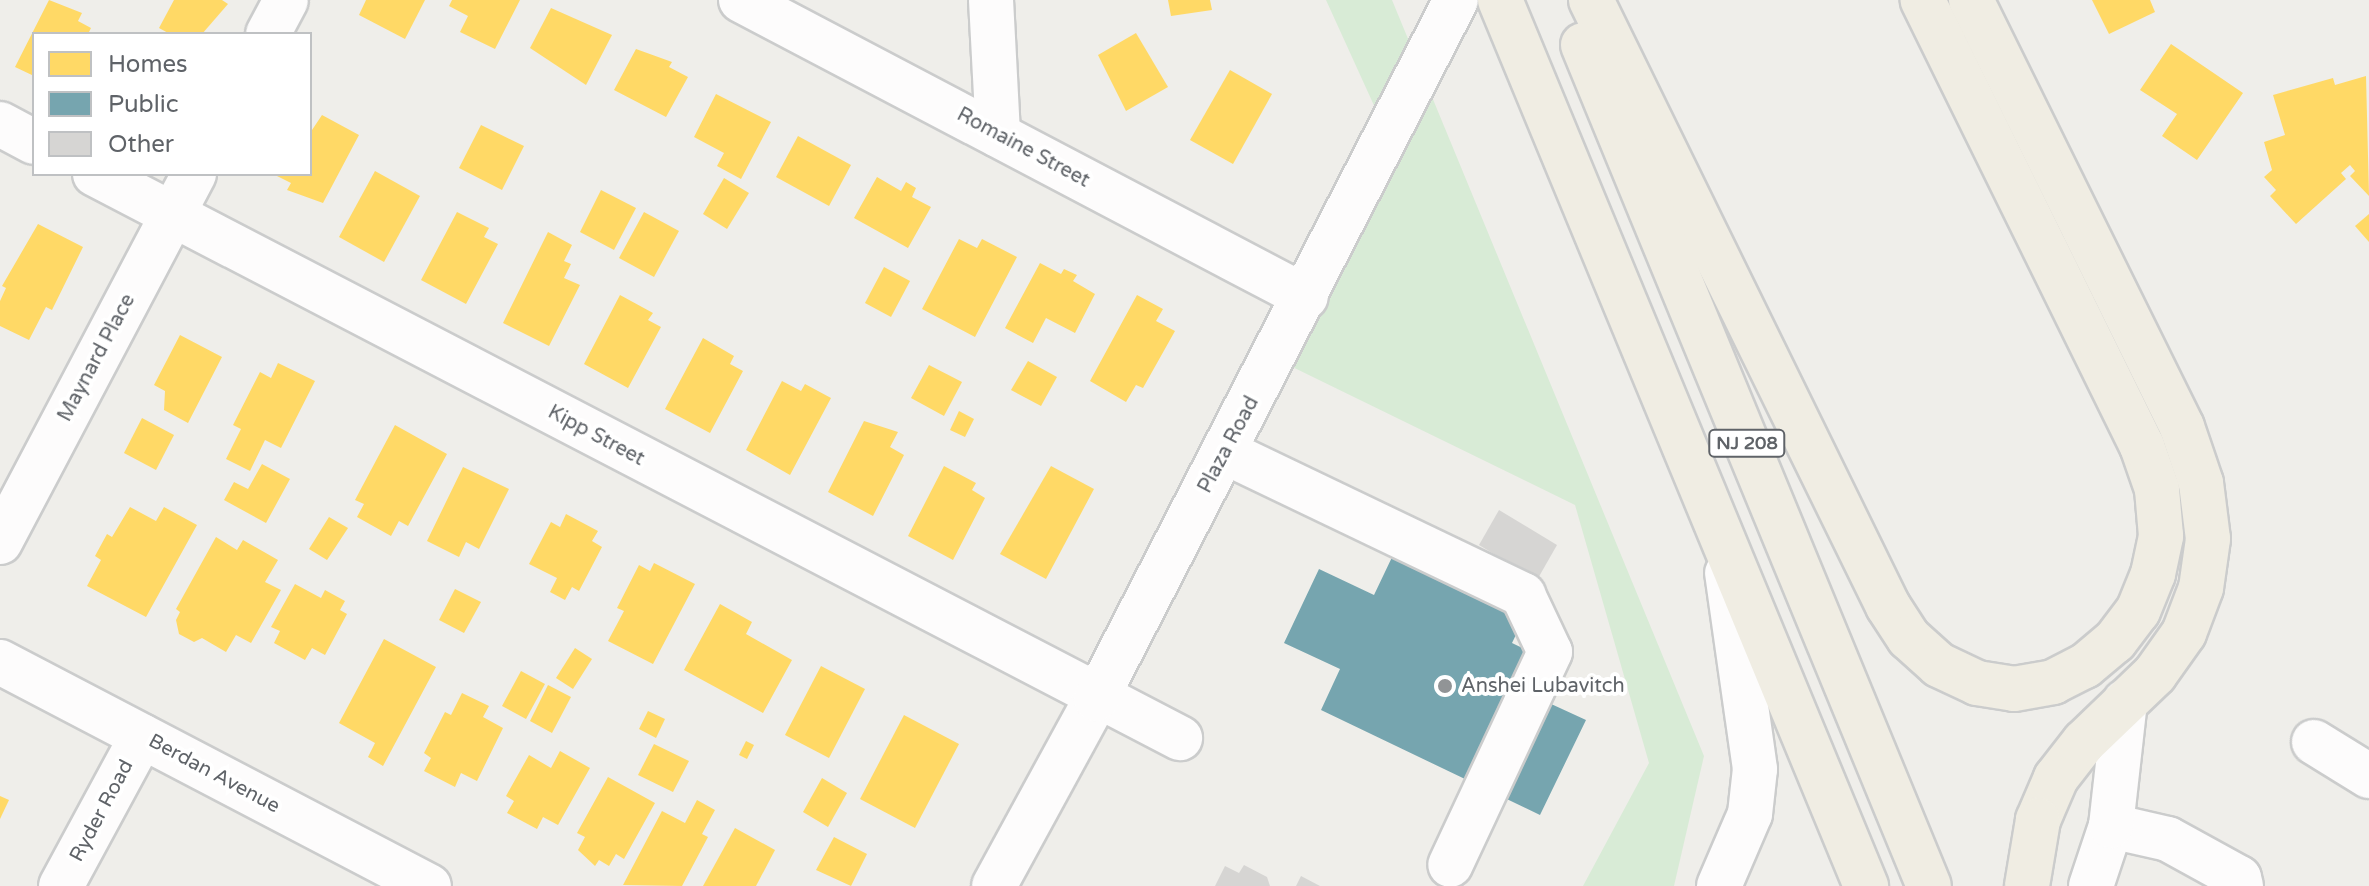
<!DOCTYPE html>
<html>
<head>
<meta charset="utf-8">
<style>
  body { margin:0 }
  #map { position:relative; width:2369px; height:886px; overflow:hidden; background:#efeeea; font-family:"Varela Round",sans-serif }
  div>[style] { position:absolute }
  .green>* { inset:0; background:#d8ebd6 }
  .homes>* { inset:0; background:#ffd966 }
  .public>* { inset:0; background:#76a5af }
  .building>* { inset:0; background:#d6d5d3 }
  .roads { filter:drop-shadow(2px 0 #cbcccc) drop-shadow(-2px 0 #cbcccc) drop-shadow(0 2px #cbcccc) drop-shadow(0 -2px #cbcccc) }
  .minor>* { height:44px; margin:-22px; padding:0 22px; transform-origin:22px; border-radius:22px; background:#fdfcfc }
  .highway>* { height:44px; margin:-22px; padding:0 22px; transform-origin:22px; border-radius:22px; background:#f0ede3 }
  .dots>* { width:22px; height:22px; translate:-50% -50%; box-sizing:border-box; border:4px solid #fff; border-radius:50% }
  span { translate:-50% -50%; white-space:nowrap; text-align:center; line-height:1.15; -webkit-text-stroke:8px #fff; paint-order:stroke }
  .shield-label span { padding:2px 6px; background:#fff; border:2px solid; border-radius:6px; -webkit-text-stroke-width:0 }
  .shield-label { font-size:18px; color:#5f6368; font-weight:700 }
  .street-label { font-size:20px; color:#5f6368 }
  .poi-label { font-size:20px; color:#5f6368 }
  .left { translate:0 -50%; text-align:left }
  .legend { position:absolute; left:32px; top:32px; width:280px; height:144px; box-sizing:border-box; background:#fff; border:2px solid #bfc1c3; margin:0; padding:10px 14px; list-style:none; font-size:24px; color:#5f6368 }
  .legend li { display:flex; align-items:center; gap:16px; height:40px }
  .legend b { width:40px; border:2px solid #bfc1c3 }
</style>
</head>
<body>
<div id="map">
  <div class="green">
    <div style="clip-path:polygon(1326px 0,1392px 0,1704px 756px,1674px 886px,1583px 886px,1649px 763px,1575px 505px,1274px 358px,1387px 134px)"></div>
  </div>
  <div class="homes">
    <div style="clip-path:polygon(49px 0,82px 13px,78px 21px,91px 28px,88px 34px,34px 34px,34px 76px,15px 67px)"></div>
    <div style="clip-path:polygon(174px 0,222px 0,228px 4px,202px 34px,170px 34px,159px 28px)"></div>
    <div style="clip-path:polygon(366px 0,425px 0,405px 39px,359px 15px)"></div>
    <div style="clip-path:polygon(452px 0,520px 0,495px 49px,460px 32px,468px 16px,449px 6px)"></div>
    <div style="clip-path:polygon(1168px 0,1210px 0,1212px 10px,1171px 16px)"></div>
    <div style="clip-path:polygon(2092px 0,2150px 0,2155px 12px,2109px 34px)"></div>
    <div style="clip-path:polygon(551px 8px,612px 35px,586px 85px,530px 48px)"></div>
    <div style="clip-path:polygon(1136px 33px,1168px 87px,1126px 111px,1098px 55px)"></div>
    <div style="clip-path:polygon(2171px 44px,2243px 93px,2197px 160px,2162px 136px,2177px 114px,2140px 90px)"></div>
    <div style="clip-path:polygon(636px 49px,672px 62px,669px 67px,688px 77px,666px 117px,614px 90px)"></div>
    <div style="clip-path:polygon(1230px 70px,1272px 94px,1233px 164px,1190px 140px)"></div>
    <div style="clip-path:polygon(2366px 76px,2369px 196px,2350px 176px,2355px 171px,2350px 165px,2341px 173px,2346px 179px,2296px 224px,2270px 196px,2276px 190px,2264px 177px,2272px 170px,2264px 142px,2285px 135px,2273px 95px,2333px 78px,2335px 85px)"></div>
    <div style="clip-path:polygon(716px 94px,771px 122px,741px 179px,717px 166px,724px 153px,694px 137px)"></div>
    <div style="clip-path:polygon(322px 115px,359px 135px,323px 203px,287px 190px,291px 183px,273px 174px,310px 174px,310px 133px)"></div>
    <div style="clip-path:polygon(481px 125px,524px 146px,502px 190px,459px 168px)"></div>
    <div style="clip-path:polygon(798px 136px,851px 165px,829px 206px,776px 177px)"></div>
    <div style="clip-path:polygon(375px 171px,420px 196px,384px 262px,339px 237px)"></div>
    <div style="clip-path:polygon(877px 177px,901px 191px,906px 182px,916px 188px,912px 197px,931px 207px,908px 248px,854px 218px)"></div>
    <div style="clip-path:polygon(724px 178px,749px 193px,727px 229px,703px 214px)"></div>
    <div style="clip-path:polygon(601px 190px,636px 208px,614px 250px,580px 232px)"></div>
    <div style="clip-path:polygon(457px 212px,489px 228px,484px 237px,498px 244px,466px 304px,421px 280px)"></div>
    <div style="clip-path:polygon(644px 212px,679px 231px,654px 277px,619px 258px)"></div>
    <div style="clip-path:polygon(2369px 214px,2369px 242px,2355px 226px)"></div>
    <div style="clip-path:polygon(38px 224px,83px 247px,52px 310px,46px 307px,29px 340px,0 326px,0 301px,6px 288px,2px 286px)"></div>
    <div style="clip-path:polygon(548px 232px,572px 245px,564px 261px,571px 264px,564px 278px,580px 285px,549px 346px,503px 323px)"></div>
    <div style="clip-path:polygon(959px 239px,977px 248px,982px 239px,1017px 257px,975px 337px,922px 309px)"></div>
    <div style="clip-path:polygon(1040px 263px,1061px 274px,1064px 269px,1077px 275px,1073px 281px,1095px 294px,1075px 333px,1046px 318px,1033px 343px,1005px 328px)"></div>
    <div style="clip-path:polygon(884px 267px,910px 281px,891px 317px,865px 303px)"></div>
    <div style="clip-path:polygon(620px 295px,653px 313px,648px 320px,661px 327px,628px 388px,584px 364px)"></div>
    <div style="clip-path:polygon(1137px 295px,1163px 309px,1156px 321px,1175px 331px,1143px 388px,1136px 385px,1126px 402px,1090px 381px)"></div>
    <div style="clip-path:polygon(180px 335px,222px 357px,188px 423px,164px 410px,165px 391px,154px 385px)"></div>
    <div style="clip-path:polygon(703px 338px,734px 356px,730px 364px,743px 371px,710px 433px,665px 409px)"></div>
    <div style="clip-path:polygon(1028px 361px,1057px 377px,1041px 406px,1011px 390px)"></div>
    <div style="clip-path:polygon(278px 363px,315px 381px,281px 448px,265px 440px,250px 471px,226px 459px,241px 429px,233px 425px,260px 372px,271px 378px)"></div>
    <div style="clip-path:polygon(929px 365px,962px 382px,944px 416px,911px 398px)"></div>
    <div style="clip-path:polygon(782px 381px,801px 391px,805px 384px,831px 398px,790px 475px,746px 450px)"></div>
    <div style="clip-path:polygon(959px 411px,974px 419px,965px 437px,950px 430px)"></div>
    <div style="clip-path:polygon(142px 418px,174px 435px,156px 470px,124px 453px)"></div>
    <div style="clip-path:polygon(864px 421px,898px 432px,890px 447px,904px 455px,873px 516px,828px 492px)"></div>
    <div style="clip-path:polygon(395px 425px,447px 454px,408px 526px,399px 521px,391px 536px,357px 517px,364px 504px,355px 500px)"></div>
    <div style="clip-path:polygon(262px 464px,290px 479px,266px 523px,224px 500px,234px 482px,248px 489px)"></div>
    <div style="clip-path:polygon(944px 466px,976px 483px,972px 490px,985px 498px,953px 560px,908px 536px)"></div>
    <div style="clip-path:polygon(1051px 466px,1094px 489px,1046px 579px,1000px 554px)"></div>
    <div style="clip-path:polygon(463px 467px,509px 489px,479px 549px,466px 542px,459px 557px,427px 541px)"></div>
    <div style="clip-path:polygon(130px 507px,156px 521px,164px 507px,197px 525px,146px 617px,87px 586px,101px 560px,95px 556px,107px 534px,112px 537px)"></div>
    <div style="clip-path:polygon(566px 514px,598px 531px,592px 541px,602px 547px,579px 591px,572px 587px,565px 600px,550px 592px,557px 578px,529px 564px,551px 522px,560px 527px)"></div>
    <div style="clip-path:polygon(329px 517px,348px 528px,327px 560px,309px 549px)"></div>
    <div style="clip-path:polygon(216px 537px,237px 550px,243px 540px,278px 560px,265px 582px,281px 590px,251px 643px,236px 635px,226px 652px,202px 638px,194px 642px,179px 634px,176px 620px,180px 612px,176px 609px)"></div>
    <div style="clip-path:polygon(654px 563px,695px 584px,653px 664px,608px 641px,624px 611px,617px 608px,639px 565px,650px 571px)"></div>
    <div style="clip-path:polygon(295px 584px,321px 598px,325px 590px,345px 601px,340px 610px,347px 614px,325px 655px,312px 648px,305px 660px,274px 643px,280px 631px,271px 627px)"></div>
    <div style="clip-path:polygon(455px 589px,481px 602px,464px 633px,439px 620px)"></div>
    <div style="clip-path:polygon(720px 604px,752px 622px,746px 634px,792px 660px,763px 713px,684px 670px)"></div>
    <div style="clip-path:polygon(384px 639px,436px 667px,383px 766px,368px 757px,375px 743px,339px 723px)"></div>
    <div style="clip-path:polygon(575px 648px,592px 659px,573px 689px,556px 678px)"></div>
    <div style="clip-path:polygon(821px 666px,865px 689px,829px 758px,785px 735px)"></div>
    <div style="clip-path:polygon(521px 671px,545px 684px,526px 719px,502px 706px)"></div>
    <div style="clip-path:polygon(548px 685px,571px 697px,552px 733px,530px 721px)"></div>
    <div style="clip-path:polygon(462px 693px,489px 706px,483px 717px,503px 728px,477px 781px,461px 773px,455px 787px,424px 771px,431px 758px,424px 753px,445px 712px,451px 715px)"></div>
    <div style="clip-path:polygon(648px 711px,665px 719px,656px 738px,639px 729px)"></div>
    <div style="clip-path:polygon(904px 715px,959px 744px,915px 828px,860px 799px)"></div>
    <div style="clip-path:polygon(746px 741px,754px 745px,747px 759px,739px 755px)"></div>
    <div style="clip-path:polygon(654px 744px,689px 761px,673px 792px,638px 775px)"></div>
    <div style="clip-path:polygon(560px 751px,590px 768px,558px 825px,543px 817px,537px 829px,507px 813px,514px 801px,506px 796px,529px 755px,551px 768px)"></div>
    <div style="clip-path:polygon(608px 777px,655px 803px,624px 859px,616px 854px,609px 866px,599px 860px,595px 866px,578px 850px,585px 837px,577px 833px)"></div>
    <div style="clip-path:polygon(822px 778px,847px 793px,828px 827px,803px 812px)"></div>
    <div style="clip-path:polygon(0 796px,9px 800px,0 819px)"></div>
    <div style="clip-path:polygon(697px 800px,715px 810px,702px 834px,708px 837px,682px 886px,623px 885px,662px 811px,685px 823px)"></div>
    <div style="clip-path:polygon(735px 828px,775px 850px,756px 886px,703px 886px)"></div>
    <div style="clip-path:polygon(834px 837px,867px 854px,851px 886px,816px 870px)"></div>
  </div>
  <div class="public">
    <div style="clip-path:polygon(1394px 553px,1525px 616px,1512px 643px,1565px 669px,1549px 703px,1586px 720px,1540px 815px,1321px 710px,1340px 669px,1284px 643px,1319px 569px,1374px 595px)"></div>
  </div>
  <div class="building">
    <div style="clip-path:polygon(1499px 510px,1557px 545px,1537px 580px,1479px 545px)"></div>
    <div style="clip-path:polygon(1244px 865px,1267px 877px,1270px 886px,1215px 886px,1225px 866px,1239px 873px)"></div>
    <div style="clip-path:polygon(1301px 876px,1320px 886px,1296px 886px)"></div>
  </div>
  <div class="roads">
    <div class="minor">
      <div style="left:741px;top:0;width:638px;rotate:27.73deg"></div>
      <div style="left:991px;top:0;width:135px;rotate:87deg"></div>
      <div style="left:268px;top:34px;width:38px;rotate:-62deg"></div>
      <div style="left:0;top:124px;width:38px;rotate:28deg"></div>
      <div style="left:95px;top:174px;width:1223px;rotate:27.47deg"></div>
      <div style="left:1225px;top:452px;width:331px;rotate:25.6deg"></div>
      <div style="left:1523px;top:595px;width:63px;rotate:64.7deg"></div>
      <div style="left:1550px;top:652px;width:235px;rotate:115.1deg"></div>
      <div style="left:0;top:542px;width:416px;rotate:-62.2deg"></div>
      <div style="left:0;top:662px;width:484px;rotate:27.6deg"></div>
      <div style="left:2314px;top:742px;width:65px;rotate:31.7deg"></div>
      <div style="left:2111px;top:826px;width:58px;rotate:12.8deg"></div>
      <div style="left:2168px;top:839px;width:81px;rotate:28.8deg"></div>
      <div style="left:2239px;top:878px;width:8px;rotate:76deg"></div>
      <div style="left:61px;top:886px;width:170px;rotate:-61.6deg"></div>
      <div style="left:994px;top:886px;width:213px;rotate:-61.4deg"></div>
      <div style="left:1096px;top:699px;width:786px;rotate:-62.75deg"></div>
      <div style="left:1719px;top:886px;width:78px;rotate:-66.7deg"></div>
      <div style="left:1750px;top:814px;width:45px;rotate:-83.7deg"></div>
      <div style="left:1755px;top:769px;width:198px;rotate:-98.1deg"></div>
      <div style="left:2091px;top:886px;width:63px;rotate:-71.6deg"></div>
      <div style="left:2111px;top:826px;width:125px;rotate:-83.6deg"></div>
    </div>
    <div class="highway">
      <div style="left:1500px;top:0;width:959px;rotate:67.55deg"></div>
      <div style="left:1591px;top:0;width:675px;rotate:63.89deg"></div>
      <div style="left:1888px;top:606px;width:38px;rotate:57deg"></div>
      <div style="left:1909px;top:638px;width:40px;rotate:42deg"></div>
      <div style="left:1939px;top:665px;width:42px;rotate:25.3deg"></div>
      <div style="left:1977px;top:683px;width:37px;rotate:9deg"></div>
      <div style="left:2014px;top:689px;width:40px;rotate:-10deg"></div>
      <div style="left:2053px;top:682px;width:36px;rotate:-27deg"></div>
      <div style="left:2085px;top:666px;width:39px;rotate:-40deg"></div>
      <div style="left:2115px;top:641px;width:38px;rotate:-53deg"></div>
      <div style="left:2138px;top:611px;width:40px;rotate:-68deg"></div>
      <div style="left:2153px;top:574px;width:39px;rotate:-78deg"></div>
      <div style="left:2161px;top:536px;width:47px;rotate:-94.9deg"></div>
      <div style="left:2157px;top:489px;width:46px;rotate:-109.2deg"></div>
      <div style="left:2142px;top:446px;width:497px;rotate:-116.2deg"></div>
      <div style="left:1971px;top:0;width:476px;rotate:63.7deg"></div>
      <div style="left:2182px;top:427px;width:59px;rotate:71.3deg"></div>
      <div style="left:2201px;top:483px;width:56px;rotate:82.9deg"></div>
      <div style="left:2208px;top:539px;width:49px;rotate:98.1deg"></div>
      <div style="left:2201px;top:588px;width:48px;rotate:110.7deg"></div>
      <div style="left:2184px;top:633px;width:50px;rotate:125.3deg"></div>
      <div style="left:2155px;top:674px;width:98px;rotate:136.2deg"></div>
      <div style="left:2084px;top:742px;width:46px;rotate:127.9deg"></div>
      <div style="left:2056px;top:778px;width:46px;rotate:113.2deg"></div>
      <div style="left:2038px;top:820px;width:67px;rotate:99.5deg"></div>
      <div style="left:1583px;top:45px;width:909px;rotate:67.64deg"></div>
    </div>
  </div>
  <div class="dots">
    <div style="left:1445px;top:686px;background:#919496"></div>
  </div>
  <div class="shield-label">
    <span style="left:1747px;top:443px">NJ 208</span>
  </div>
  <div class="street-label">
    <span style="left:1023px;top:148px;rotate:28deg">Romaine Street</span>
    <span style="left:97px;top:358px;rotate:-62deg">Maynard Place</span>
    <span style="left:596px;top:436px;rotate:28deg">Kipp Street</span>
    <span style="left:1229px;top:445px;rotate:-62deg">Plaza Road</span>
    <span style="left:214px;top:774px;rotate:28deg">Berdan Avenue</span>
    <span style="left:102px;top:811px;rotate:-62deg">Ryder Road</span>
  </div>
  <div class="poi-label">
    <span class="left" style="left:1461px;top:686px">Anshei Lubavitch</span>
  </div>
  <ul class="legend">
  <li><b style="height:22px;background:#ffd966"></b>Homes</li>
  <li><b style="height:22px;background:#76a5af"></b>Public</li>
  <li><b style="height:22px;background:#d6d5d3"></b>Other</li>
  </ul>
</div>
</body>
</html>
